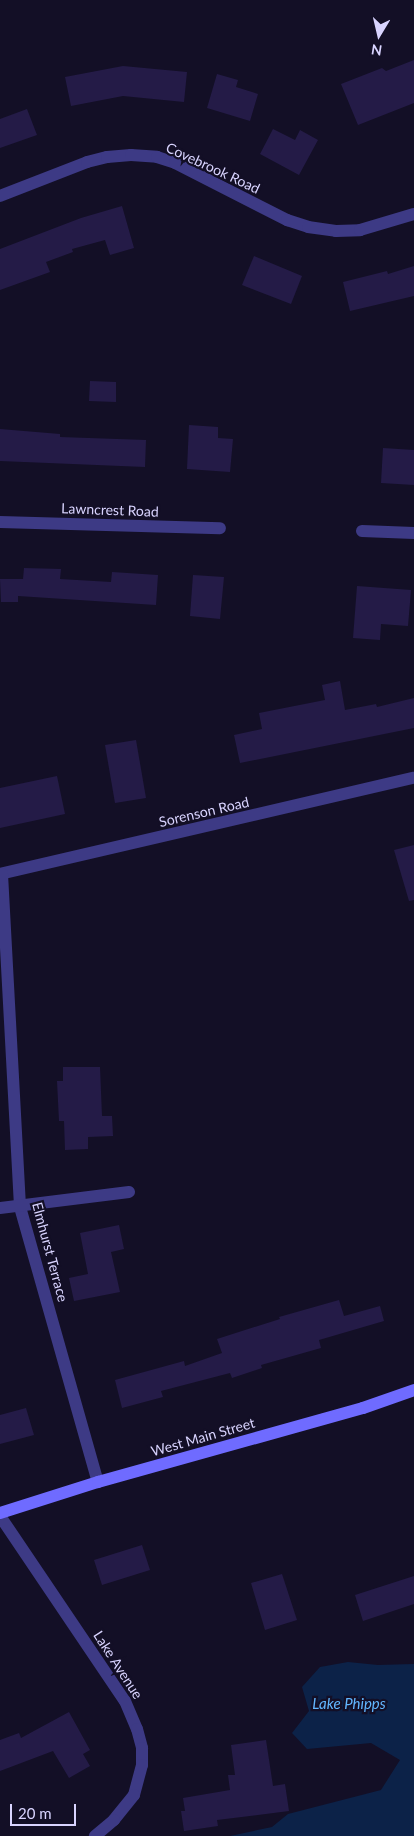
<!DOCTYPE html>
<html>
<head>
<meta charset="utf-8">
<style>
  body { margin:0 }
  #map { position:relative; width:414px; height:1836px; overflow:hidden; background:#130f26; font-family:Lato,sans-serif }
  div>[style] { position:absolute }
  .water>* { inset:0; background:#0c2248 }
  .building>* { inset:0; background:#241b47 }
  .street>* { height:12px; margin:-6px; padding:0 6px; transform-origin:6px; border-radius:6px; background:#3d3a85 }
  .secondary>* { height:12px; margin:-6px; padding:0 6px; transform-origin:6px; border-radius:6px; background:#6f6bff }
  span { translate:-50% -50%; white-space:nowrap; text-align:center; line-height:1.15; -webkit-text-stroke:4.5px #130f26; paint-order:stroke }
  .street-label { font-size:14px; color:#d9d4ff }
  .water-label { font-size:15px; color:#62b6ff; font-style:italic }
  .north { position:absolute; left:354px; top:10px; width:50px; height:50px; -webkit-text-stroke:4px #130f26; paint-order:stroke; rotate:189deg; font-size:14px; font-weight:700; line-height:20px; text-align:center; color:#d9d4ff }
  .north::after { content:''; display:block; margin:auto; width:18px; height:22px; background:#d9d4ff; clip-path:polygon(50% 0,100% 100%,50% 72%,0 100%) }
  .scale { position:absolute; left:10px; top:1804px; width:66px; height:22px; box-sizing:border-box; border:2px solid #d9d4ff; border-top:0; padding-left:6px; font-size:15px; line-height:18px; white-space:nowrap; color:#d9d4ff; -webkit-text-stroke:4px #130f26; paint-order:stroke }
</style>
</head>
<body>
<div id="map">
  <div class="water">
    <div style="clip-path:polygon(348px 1662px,378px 1665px,414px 1664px,414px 1836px,230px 1836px,272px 1827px,288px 1814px,381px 1790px,400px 1760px,371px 1743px,307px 1749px,292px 1733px,309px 1711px,302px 1687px,320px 1667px)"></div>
  </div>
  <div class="building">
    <div style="clip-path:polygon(414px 60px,414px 103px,358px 125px,341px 84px,382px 68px,386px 71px)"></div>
    <div style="clip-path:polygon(123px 66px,187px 72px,184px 102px,123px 96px,71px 106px,65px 77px)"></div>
    <div style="clip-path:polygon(217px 74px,238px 80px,236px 87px,258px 94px,250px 121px,207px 108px)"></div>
    <div style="clip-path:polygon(27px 109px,37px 135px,0 148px,0 119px)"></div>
    <div style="clip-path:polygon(273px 129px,295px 140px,300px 130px,318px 140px,299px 175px,260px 154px)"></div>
    <div style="clip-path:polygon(122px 206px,134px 248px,110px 255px,105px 240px,72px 249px,73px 252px,46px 262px,50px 272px,0 290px,0 249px,81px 218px)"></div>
    <div style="clip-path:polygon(254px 256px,302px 276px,291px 304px,242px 285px)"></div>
    <div style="clip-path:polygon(414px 266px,414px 296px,350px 311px,343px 282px,387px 271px,388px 274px)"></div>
    <div style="clip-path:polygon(90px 381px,116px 382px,116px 402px,89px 401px)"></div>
    <div style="clip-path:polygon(189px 425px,218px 427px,218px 438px,233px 439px,230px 472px,187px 469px)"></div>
    <div style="clip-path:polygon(0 429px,60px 434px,60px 437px,146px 440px,145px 467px,0 461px)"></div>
    <div style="clip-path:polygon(383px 448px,414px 450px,414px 485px,381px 483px)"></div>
    <div style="clip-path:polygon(24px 568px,61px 569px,60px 579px,111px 582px,112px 572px,158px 575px,156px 605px,18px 596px,18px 602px,1px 602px,0 579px,23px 579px)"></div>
    <div style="clip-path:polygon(193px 575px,224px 577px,220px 619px,190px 616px)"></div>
    <div style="clip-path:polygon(357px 586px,411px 590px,408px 626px,381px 624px,380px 640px,353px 638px)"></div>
    <div style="clip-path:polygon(340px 681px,345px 710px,376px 704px,377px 707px,414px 698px,414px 728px,240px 763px,234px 735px,262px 729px,259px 713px,325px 700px,322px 685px)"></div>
    <div style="clip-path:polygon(136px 740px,146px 798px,115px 803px,105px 745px)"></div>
    <div style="clip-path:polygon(57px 776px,65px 814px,0 828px,0 788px)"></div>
    <div style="clip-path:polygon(414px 845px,414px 900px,409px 901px,394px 850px)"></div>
    <div style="clip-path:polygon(63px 1067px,100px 1067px,102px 1116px,112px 1116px,113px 1136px,88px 1137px,88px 1149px,65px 1150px,64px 1121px,59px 1121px,57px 1081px,63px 1081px)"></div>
    <div style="clip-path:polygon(119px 1225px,124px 1249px,111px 1252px,120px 1292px,74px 1301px,69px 1278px,88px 1274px,80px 1233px)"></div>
    <div style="clip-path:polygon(339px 1300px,344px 1316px,380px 1306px,384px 1321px,319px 1340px,321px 1348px,261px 1365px,262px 1368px,232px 1378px,230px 1373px,161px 1391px,163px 1397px,122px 1408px,115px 1380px,184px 1361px,185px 1366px,222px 1353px,217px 1339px,280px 1319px,279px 1317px)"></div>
    <div style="clip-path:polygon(26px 1408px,34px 1435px,0 1444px,0 1415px)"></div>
    <div style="clip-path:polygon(142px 1545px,150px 1570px,102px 1585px,94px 1560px)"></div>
    <div style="clip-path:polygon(282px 1574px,297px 1620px,265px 1630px,251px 1583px)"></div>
    <div style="clip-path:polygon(414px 1576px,414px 1604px,363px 1621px,355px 1595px)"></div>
    <div style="clip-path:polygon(69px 1712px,90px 1750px,83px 1754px,90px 1766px,69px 1778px,53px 1751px,0 1771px,0 1740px,19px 1733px,21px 1738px)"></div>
    <div style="clip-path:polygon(266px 1740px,273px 1786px,285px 1784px,289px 1811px,217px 1820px,218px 1826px,184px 1831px,181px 1811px,185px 1811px,183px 1798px,230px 1790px,228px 1775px,235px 1775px,231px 1745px)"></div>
  </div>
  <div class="street">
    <div style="left:0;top:196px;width:93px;rotate:-21.3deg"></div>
    <div style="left:87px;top:162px;width:21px;rotate:-14deg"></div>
    <div style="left:107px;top:157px;width:24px;rotate:-5deg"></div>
    <div style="left:131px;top:155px;width:26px;rotate:4deg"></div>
    <div style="left:157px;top:157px;width:19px;rotate:18deg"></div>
    <div style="left:175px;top:163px;width:126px;rotate:27deg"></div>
    <div style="left:287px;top:220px;width:22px;rotate:18deg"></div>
    <div style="left:308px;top:227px;width:28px;rotate:8deg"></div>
    <div style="left:336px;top:231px;width:24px;rotate:-2deg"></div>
    <div style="left:360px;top:230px;width:56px;rotate:-16.5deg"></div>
    <div style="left:0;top:522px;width:220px;rotate:1.6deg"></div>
    <div style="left:362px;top:531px;width:52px;rotate:2.2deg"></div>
    <div style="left:0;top:874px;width:425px;rotate:-13.1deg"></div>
    <div style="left:2px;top:874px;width:333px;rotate:86.9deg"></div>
    <div style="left:20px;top:1207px;width:286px;rotate:74.2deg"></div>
    <div style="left:0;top:1208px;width:130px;rotate:-7.1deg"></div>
    <div style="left:0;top:1516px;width:223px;rotate:56deg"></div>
    <div style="left:125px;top:1701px;width:30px;rotate:67deg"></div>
    <div style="left:137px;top:1729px;width:20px;rotate:75deg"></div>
    <div style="left:142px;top:1748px;width:17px;rotate:90deg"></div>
    <div style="left:142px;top:1765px;width:31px;rotate:105deg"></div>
    <div style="left:134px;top:1795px;width:32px;rotate:129deg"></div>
    <div style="left:114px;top:1820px;width:25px;rotate:140deg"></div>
  </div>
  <div class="secondary">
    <div style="left:0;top:1513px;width:103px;rotate:-17.6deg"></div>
    <div style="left:98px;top:1482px;width:275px;rotate:-15.6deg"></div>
    <div style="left:363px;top:1408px;width:54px;rotate:-19.4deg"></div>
  </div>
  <div class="street-label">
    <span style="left:213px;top:168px;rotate:25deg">Covebrook Road</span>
    <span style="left:110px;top:510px;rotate:2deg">Lawncrest Road</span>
    <span style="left:204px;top:812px;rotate:-13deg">Sorenson Road</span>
    <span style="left:50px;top:1252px;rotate:75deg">Elmhurst Terrace</span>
    <span style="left:203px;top:1437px;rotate:-16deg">West Main Street</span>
    <span style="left:118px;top:1665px;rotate:57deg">Lake Avenue</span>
  </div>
  <div class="water-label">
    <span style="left:349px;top:1704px">Lake Phipps</span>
  </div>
  <div class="north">N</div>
  <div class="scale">20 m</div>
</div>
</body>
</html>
